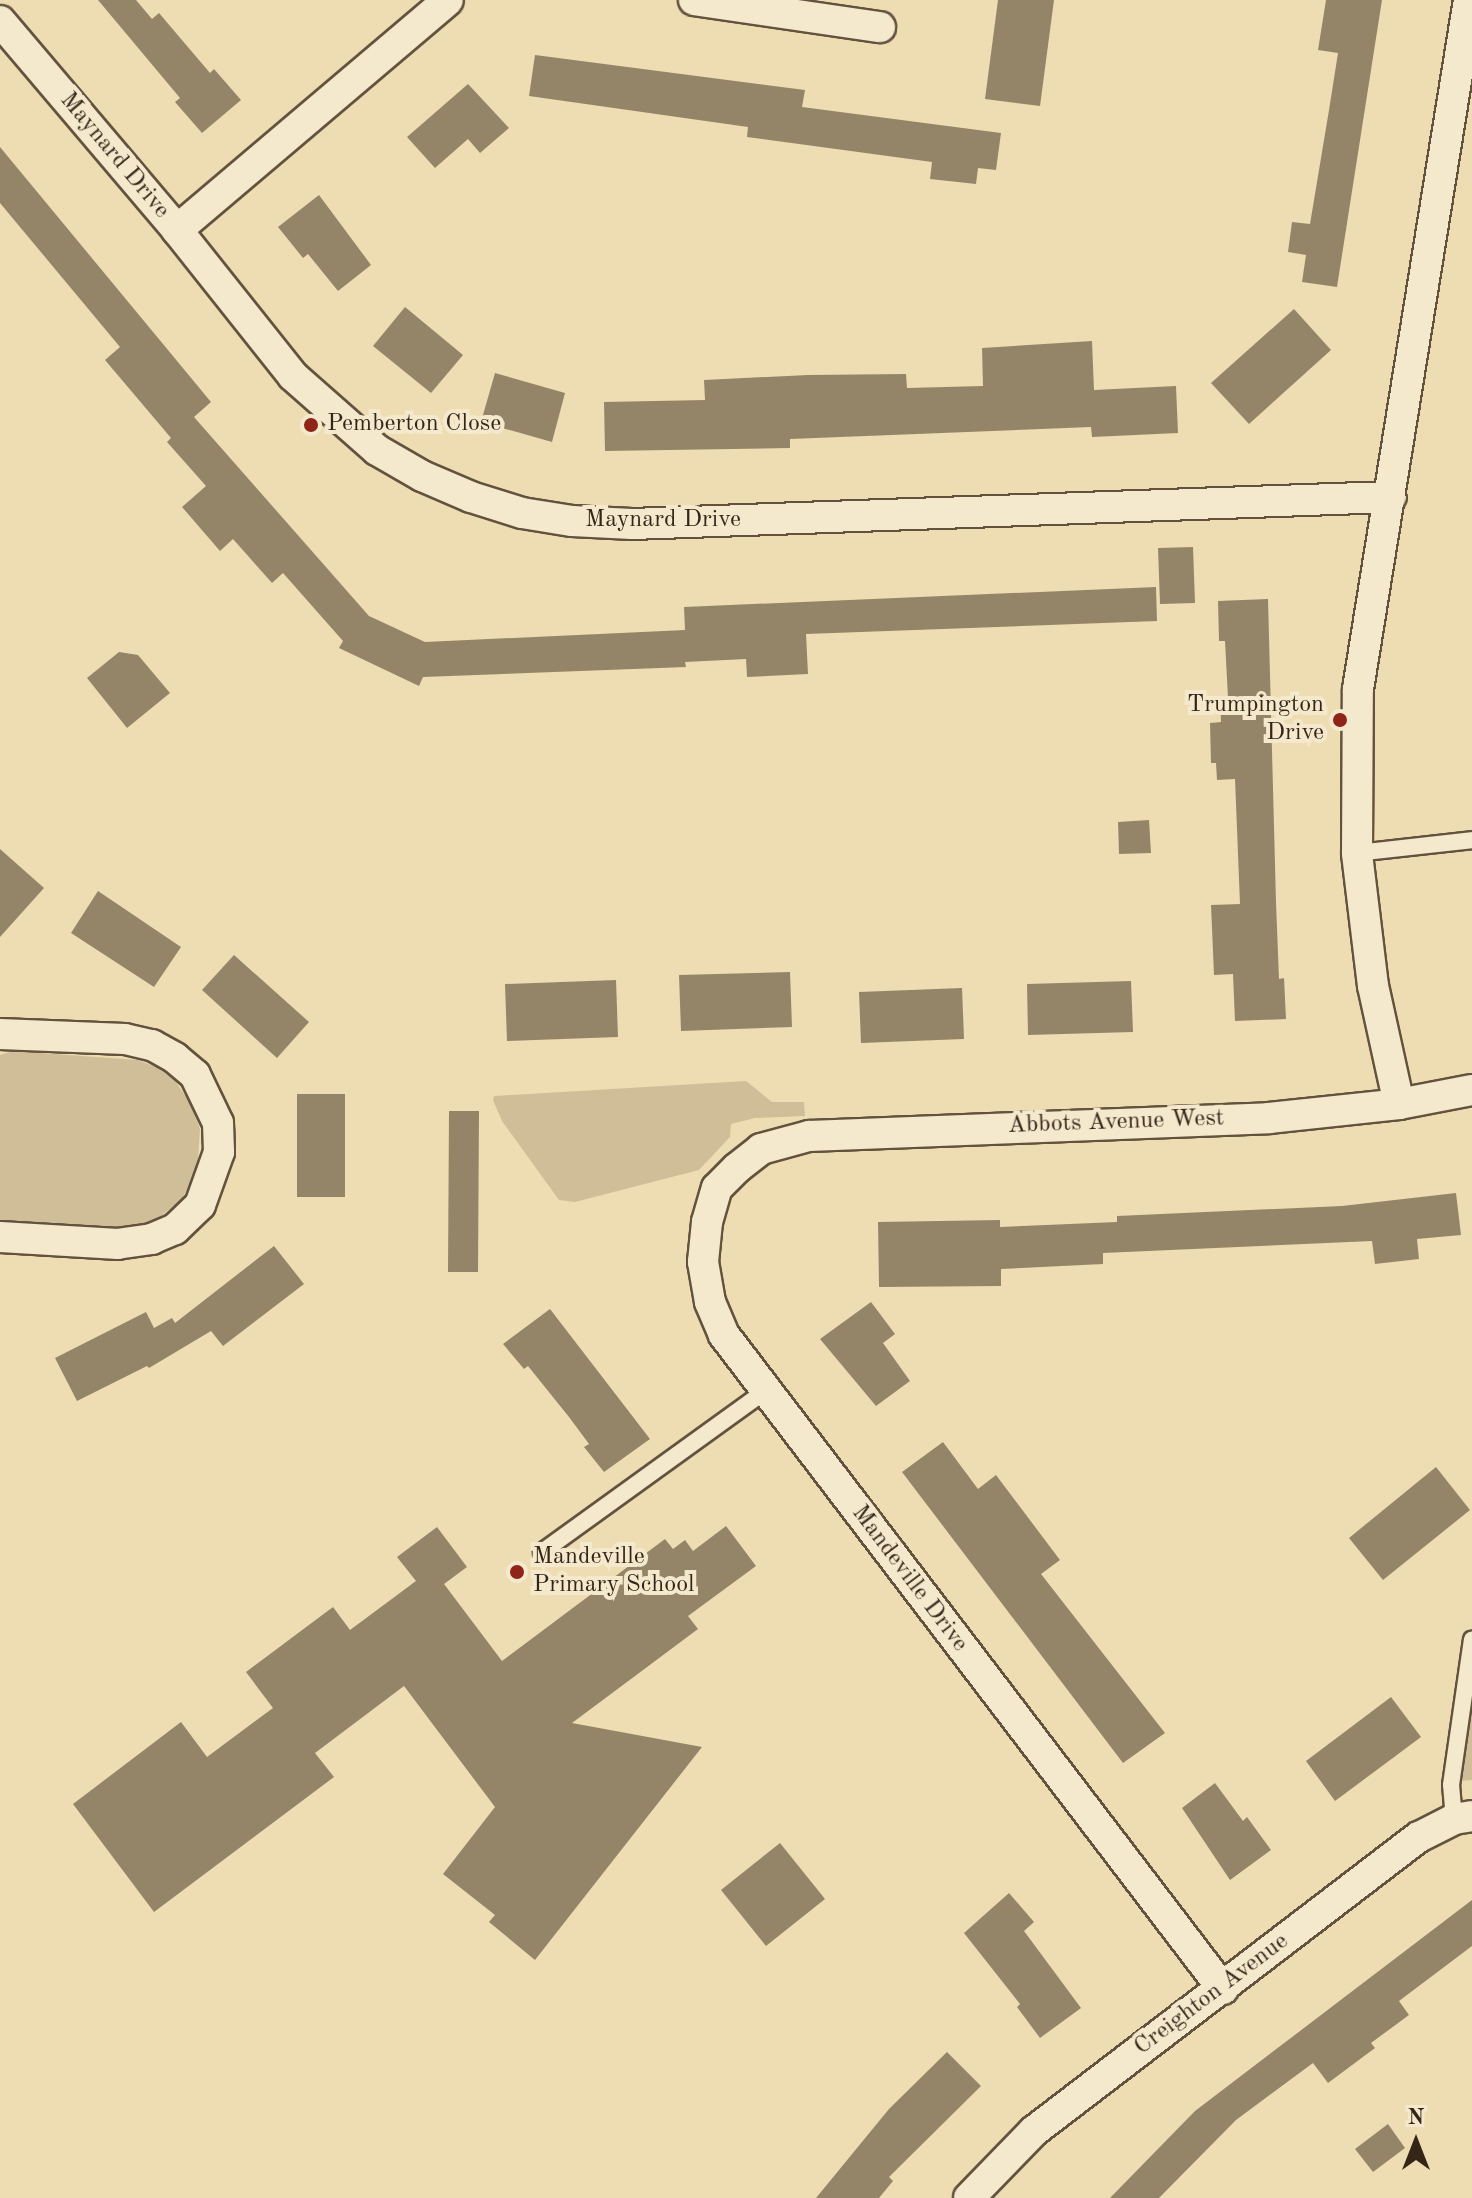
<!DOCTYPE html>
<html>
<head>
<meta charset="utf-8">
<style>
  body { margin:0 }
  #map { position:relative; width:1472px; height:2198px; overflow:hidden; background:#eeddb2; font-family:"Old Standard TT",serif }
  div>[style] { position:absolute }
  .green>* { inset:0; background:#cfbe98 }
  .building>* { inset:0; background:#958568 }
  .roads { filter:drop-shadow(2px 0 #63533e) drop-shadow(-2px 0 #63533e) drop-shadow(0 2px #63533e) drop-shadow(0 -2px #63533e) }
  .lane>* { height:16px; margin:-8px; padding:0 8px; transform-origin:8px; border-radius:8px; background:#f4e9cd }
  .street>* { height:30px; margin:-15px; padding:0 15px; transform-origin:15px; border-radius:15px; background:#f4e9cd }
  .dots>* { width:22px; height:22px; translate:-50% -50%; box-sizing:border-box; border:4px solid #f4e9cd; border-radius:50% }
  span { translate:-50% -50%; white-space:nowrap; text-align:center; line-height:1.15; -webkit-text-stroke:8px #f4e9cd; paint-order:stroke }
  .street-label { font-size:24px; color:#352518 }
  .poi-label { font-size:24px; color:#352518 }
  .left { translate:0 -50%; text-align:left }
  .right { translate:-100% -50%; text-align:right }
  .north { position:absolute; left:1376px; top:2102px; width:80px; height:80px; -webkit-text-stroke:6px #f4e9cd; paint-order:stroke; rotate:0deg; font-size:22px; font-weight:700; line-height:32px; text-align:center; color:#352518 }
  .north::after { content:''; display:block; margin:auto; width:28px; height:36px; background:#352518; clip-path:polygon(50% 0,100% 100%,50% 72%,0 100%) }
</style>
</head>
<body>
<div id="map">
  <div class="green">
    <div style="clip-path:polygon(13px 1051px,138px 1060px,158px 1068px,176px 1082px,190px 1103px,200px 1129px,197px 1173px,181px 1200px,156px 1220px,133px 1229px,0 1222px,0 1055px)"></div>
    <div style="clip-path:polygon(746px 1081px,772px 1102px,804px 1102px,805px 1116px,755px 1118px,731px 1124px,730px 1137px,699px 1170px,575px 1202px,559px 1200px,502px 1121px,493px 1100px,494px 1096px)"></div>
    <div style="clip-path:polygon(1472px 1689px,1472px 1780px,1460px 1781px)"></div>
  </div>
  <div class="building">
    <div style="clip-path:polygon(98px 0,136px 0,152px 19px,159px 13px,210px 73px,214px 69px,241px 100px,202px 133px,175px 102px,180px 98px)"></div>
    <div style="clip-path:polygon(998px 0,1054px 0,1040px 106px,985px 99px)"></div>
    <div style="clip-path:polygon(1326px 0,1382px 0,1337px 287px,1302px 282px,1306px 255px,1288px 252px,1292px 222px,1310px 224px,1329px 110px,1338px 53px,1318px 50px)"></div>
    <div style="clip-path:polygon(535px 55px,805px 90px,802px 107px,1001px 133px,996px 170px,978px 168px,976px 184px,930px 179px,932px 162px,747px 137px,748px 127px,529px 96px)"></div>
    <div style="clip-path:polygon(468px 84px,509px 128px,480px 153px,468px 139px,435px 168px,407px 137px)"></div>
    <div style="clip-path:polygon(0 147px,211px 402px,194px 417px,369px 616px,425px 642px,685px 630px,684px 607px,1156px 587px,1157px 621px,806px 634px,808px 674px,747px 677px,746px 659px,685px 662px,686px 667px,423px 677px,419px 686px,339px 648px,343px 641px,283px 573px,272px 583px,233px 539px,220px 551px,182px 507px,206px 486px,167px 442px,171px 438px,105px 360px,120px 347px,0 203px)"></div>
    <div style="clip-path:polygon(319px 195px,371px 265px,338px 291px,308px 254px,303px 258px,278px 227px)"></div>
    <div style="clip-path:polygon(405px 307px,463px 355px,431px 393px,373px 346px)"></div>
    <div style="clip-path:polygon(1294px 309px,1331px 350px,1249px 424px,1211px 383px)"></div>
    <div style="clip-path:polygon(1092px 341px,1094px 390px,1176px 386px,1178px 433px,1092px 437px,1091px 427px,790px 439px,790px 448px,605px 451px,604px 402px,705px 400px,704px 380px,808px 375px,906px 374px,907px 388px,983px 386px,982px 348px)"></div>
    <div style="clip-path:polygon(495px 373px,565px 393px,552px 442px,481px 422px)"></div>
    <div style="clip-path:polygon(1193px 547px,1195px 603px,1160px 604px,1158px 548px)"></div>
    <div style="clip-path:polygon(1268px 599px,1276px 902px,1279px 979px,1284px 978px,1286px 1019px,1235px 1021px,1233px 974px,1214px 975px,1211px 905px,1240px 904px,1235px 779px,1217px 780px,1216px 763px,1211px 763px,1210px 723px,1221px 722px,1220px 699px,1228px 698px,1225px 641px,1219px 641px,1218px 601px)"></div>
    <div style="clip-path:polygon(119px 652px,138px 655px,170px 693px,127px 728px,87px 678px)"></div>
    <div style="clip-path:polygon(1149px 820px,1151px 853px,1119px 854px,1118px 822px)"></div>
    <div style="clip-path:polygon(0 849px,44px 888px,0 937px)"></div>
    <div style="clip-path:polygon(98px 891px,181px 947px,154px 987px,71px 933px)"></div>
    <div style="clip-path:polygon(234px 955px,309px 1022px,277px 1058px,202px 990px)"></div>
    <div style="clip-path:polygon(790px 972px,792px 1027px,681px 1031px,679px 975px)"></div>
    <div style="clip-path:polygon(616px 980px,618px 1037px,507px 1041px,505px 984px)"></div>
    <div style="clip-path:polygon(1131px 981px,1133px 1032px,1028px 1035px,1027px 984px)"></div>
    <div style="clip-path:polygon(962px 988px,964px 1039px,861px 1043px,859px 992px)"></div>
    <div style="clip-path:polygon(297px 1094px,345px 1094px,345px 1197px,297px 1197px)"></div>
    <div style="clip-path:polygon(449px 1111px,479px 1111px,478px 1272px,448px 1272px)"></div>
    <div style="clip-path:polygon(1456px 1193px,1461px 1235px,1417px 1239px,1419px 1259px,1375px 1264px,1372px 1241px,1103px 1253px,1103px 1264px,1001px 1269px,1001px 1286px,879px 1287px,878px 1222px,1000px 1220px,1000px 1227px,1117px 1222px,1117px 1216px,1342px 1206px)"></div>
    <div style="clip-path:polygon(274px 1246px,304px 1284px,223px 1346px,211px 1331px,149px 1368px,147px 1366px,77px 1401px,55px 1358px,146px 1312px,154px 1328px,172px 1318px,175px 1323px)"></div>
    <div style="clip-path:polygon(871px 1302px,895px 1334px,883px 1343px,910px 1381px,876px 1406px,820px 1339px)"></div>
    <div style="clip-path:polygon(550px 1309px,650px 1439px,604px 1472px,584px 1447px,589px 1444px,569px 1417px,528px 1366px,524px 1369px,503px 1344px)"></div>
    <div style="clip-path:polygon(943px 1442px,978px 1489px,996px 1475px,1060px 1560px,1041px 1574px,1165px 1733px,1123px 1763px,902px 1472px)"></div>
    <div style="clip-path:polygon(1436px 1467px,1470px 1510px,1383px 1580px,1349px 1538px)"></div>
    <div style="clip-path:polygon(726px 1526px,756px 1566px,688px 1616px,698px 1629px,572px 1723px,702px 1747px,535px 1960px,489px 1922px,495px 1915px,443px 1874px,495px 1807px,404px 1686px,315px 1753px,334px 1777px,154px 1912px,73px 1804px,181px 1722px,207px 1757px,273px 1708px,246px 1672px,333px 1607px,350px 1630px,416px 1581px,397px 1557px,437px 1527px,467px 1567px,444px 1584px,502px 1661px,665px 1539px,673px 1549px,685px 1540px,693px 1551px)"></div>
    <div style="clip-path:polygon(1391px 1697px,1421px 1737px,1335px 1801px,1306px 1761px)"></div>
    <div style="clip-path:polygon(1215px 1783px,1243px 1821px,1247px 1817px,1271px 1850px,1230px 1880px,1182px 1808px)"></div>
    <div style="clip-path:polygon(780px 1843px,825px 1899px,766px 1946px,721px 1890px)"></div>
    <div style="clip-path:polygon(1009px 1893px,1034px 1922px,1024px 1931px,1081px 2008px,1040px 2038px,1017px 2007px,1020px 2004px,964px 1933px)"></div>
    <div style="clip-path:polygon(1472px 1900px,1472px 1946px,1399px 2001px,1409px 2015px,1371px 2043px,1375px 2048px,1328px 2083px,1313px 2063px,1236px 2120px,1159px 2198px,1110px 2198px,1195px 2111px)"></div>
    <div style="clip-path:polygon(947px 2052px,981px 2086px,889px 2177px,893px 2181px,879px 2198px,816px 2198px,889px 2109px)"></div>
    <div style="clip-path:polygon(1388px 2124px,1405px 2148px,1373px 2172px,1355px 2149px)"></div>
  </div>
  <div class="roads">
    <div class="lane">
      <div style="left:1357px;top:853px;width:116px;rotate:-6.4deg"></div>
      <div style="left:542px;top:1552px;width:277px;rotate:-35.8deg"></div>
      <div style="left:1454px;top:1819px;width:34px;rotate:-95deg"></div>
      <div style="left:1451px;top:1785px;width:147px;rotate:-81.8deg"></div>
    </div>
    <div class="street">
      <div style="left:694px;top:0;width:188px;rotate:8.3deg"></div>
      <div style="left:0;top:21px;width:274px;rotate:49.7deg"></div>
      <div style="left:177px;top:230px;width:186px;rotate:51.5deg"></div>
      <div style="left:293px;top:376px;width:112px;rotate:41.4deg"></div>
      <div style="left:377px;top:450px;width:52px;rotate:30deg"></div>
      <div style="left:422px;top:476px;width:53px;rotate:23.2deg"></div>
      <div style="left:471px;top:497px;width:53px;rotate:17.4deg"></div>
      <div style="left:522px;top:513px;width:51px;rotate:9.1deg"></div>
      <div style="left:572px;top:521px;width:60px;rotate:2.9deg"></div>
      <div style="left:632px;top:524px;width:759px;rotate:-2.04deg"></div>
      <div style="left:177px;top:230px;width:355px;rotate:-40.3deg"></div>
      <div style="left:0;top:1034px;width:125px;rotate:2.3deg"></div>
      <div style="left:125px;top:1039px;width:28px;rotate:13deg"></div>
      <div style="left:152px;top:1045px;width:26px;rotate:29deg"></div>
      <div style="left:175px;top:1058px;width:26px;rotate:40deg"></div>
      <div style="left:195px;top:1075px;width:53px;rotate:64.4deg"></div>
      <div style="left:218px;top:1123px;width:29px;rotate:88deg"></div>
      <div style="left:219px;top:1152px;width:56px;rotate:109.7deg"></div>
      <div style="left:200px;top:1205px;width:35px;rotate:136deg"></div>
      <div style="left:175px;top:1229px;width:25px;rotate:157deg"></div>
      <div style="left:152px;top:1239px;width:34px;rotate:172deg"></div>
      <div style="left:118px;top:1244px;width:118px;rotate:-176.6deg"></div>
      <div style="left:1399px;top:1104px;width:121px;rotate:-102.4deg"></div>
      <div style="left:1373px;top:986px;width:134px;rotate:-96.9deg"></div>
      <div style="left:1357px;top:853px;width:164px;rotate:-89.7deg"></div>
      <div style="left:1358px;top:689px;width:698px;rotate:-80.85deg"></div>
      <div style="left:1223px;top:1989px;width:823px;rotate:-127.34deg"></div>
      <div style="left:724px;top:1335px;width:36px;rotate:-113deg"></div>
      <div style="left:710px;top:1302px;width:41px;rotate:-99.9deg"></div>
      <div style="left:703px;top:1262px;width:40px;rotate:-84.3deg"></div>
      <div style="left:707px;top:1222px;width:35px;rotate:-74deg"></div>
      <div style="left:717px;top:1188px;width:28px;rotate:-45deg"></div>
      <div style="left:737px;top:1168px;width:31px;rotate:-38deg"></div>
      <div style="left:761px;top:1149px;width:50px;rotate:-15.2deg"></div>
      <div style="left:809px;top:1136px;width:460px;rotate:-2.2deg"></div>
      <div style="left:1269px;top:1118px;width:131px;rotate:-6.1deg"></div>
      <div style="left:1399px;top:1104px;width:74px;rotate:-10.9deg"></div>
      <div style="left:969px;top:2198px;width:93px;rotate:-45.9deg"></div>
      <div style="left:1034px;top:2131px;width:484px;rotate:-37.4deg"></div>
      <div style="left:1419px;top:1837px;width:39px;rotate:-27deg"></div>
      <div style="left:1454px;top:1819px;width:18px;rotate:-9deg"></div>
    </div>
  </div>
  <div class="dots">
    <div style="left:311px;top:425px;background:#8f2418"></div>
    <div style="left:1340px;top:720px;background:#8f2418"></div>
    <div style="left:517px;top:1572px;background:#8f2418"></div>
  </div>
  <div class="street-label">
    <span style="left:114px;top:156px;rotate:50deg">Maynard Drive</span>
    <span style="left:663px;top:521px">Maynard Drive</span>
    <span style="left:1116px;top:1123px;rotate:-2deg">Abbots Avenue West</span>
    <span style="left:909px;top:1579px;rotate:53deg">Mandeville Drive</span>
    <span style="left:1212px;top:1995px;rotate:-37deg">Creighton Avenue</span>
  </div>
  <div class="poi-label">
    <span class="left" style="left:327px;top:425px">Pemberton Close</span>
    <span class="right" style="left:1324px;top:720px">Trumpington<br>Drive</span>
    <span class="left" style="left:533px;top:1572px">Mandeville<br>Primary School</span>
  </div>
  <div class="north">N</div>
</div>
</body>
</html>
